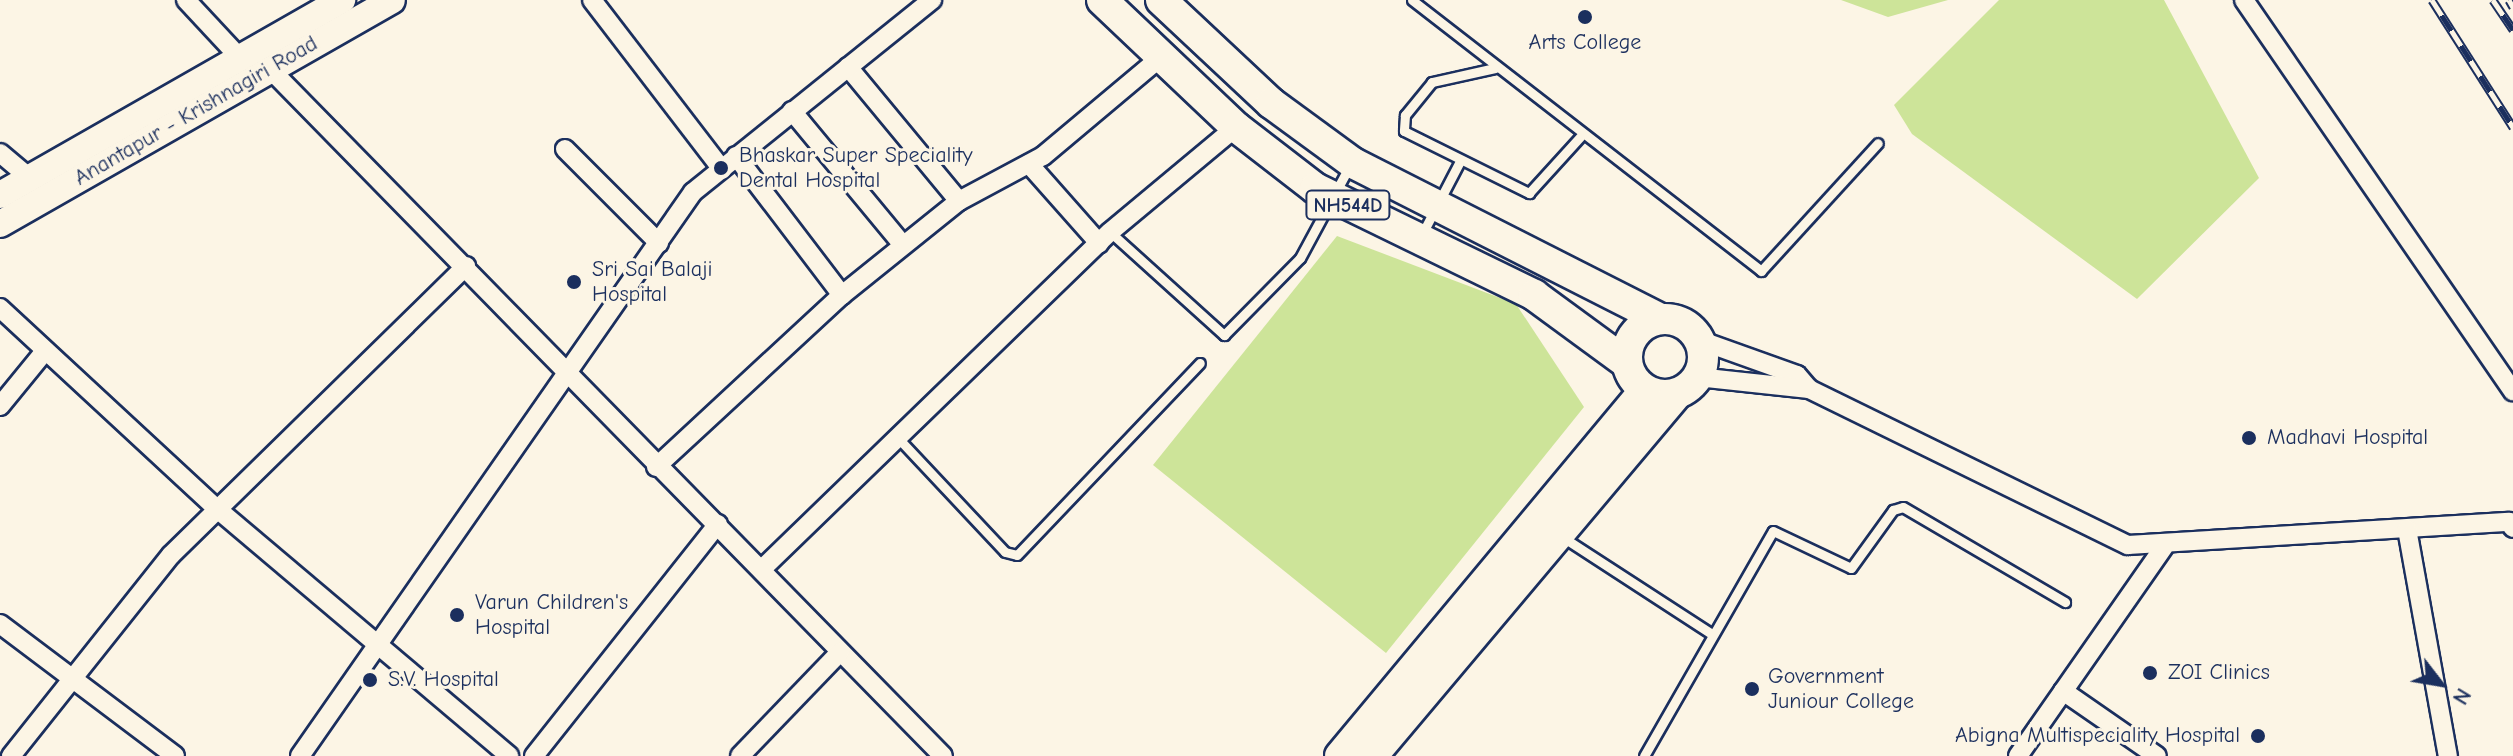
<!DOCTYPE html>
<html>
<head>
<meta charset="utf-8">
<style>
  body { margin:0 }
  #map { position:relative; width:2513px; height:756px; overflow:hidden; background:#fcf5e5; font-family:"Comic Neue",sans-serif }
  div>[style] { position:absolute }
  .green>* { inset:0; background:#cde499 }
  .roads { filter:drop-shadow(2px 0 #1b2f5e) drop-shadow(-2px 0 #1b2f5e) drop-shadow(0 2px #1b2f5e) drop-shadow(0 -2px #1b2f5e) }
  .service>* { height:9px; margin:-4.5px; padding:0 4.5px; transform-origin:4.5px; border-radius:4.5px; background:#fcf5e5 }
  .minor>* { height:18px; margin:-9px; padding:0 9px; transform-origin:9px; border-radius:9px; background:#fcf5e5 }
  .secondary>* { height:26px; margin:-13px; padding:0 13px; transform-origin:13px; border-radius:13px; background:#fcf5e5 }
  .trunk>* { height:30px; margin:-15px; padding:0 15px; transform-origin:15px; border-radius:15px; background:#fcf5e5 }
  .trunk>.ring { margin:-15px; padding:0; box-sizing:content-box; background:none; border:30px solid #fcf5e5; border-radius:50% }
  .rail>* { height:9px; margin-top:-4.5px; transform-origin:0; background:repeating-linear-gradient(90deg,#fcf5e5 0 18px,#1b2f5e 0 36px); box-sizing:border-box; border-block:2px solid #1b2f5e }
  .dots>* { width:22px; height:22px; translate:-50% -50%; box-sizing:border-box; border:4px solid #fcf5e5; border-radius:50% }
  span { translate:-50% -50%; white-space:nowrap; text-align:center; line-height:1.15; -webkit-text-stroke:6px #fcf5e5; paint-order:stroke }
  .shield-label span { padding:2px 6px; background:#fcf5e5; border:2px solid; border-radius:6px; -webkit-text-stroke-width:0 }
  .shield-label { font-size:20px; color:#1b2f5e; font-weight:700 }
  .poi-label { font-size:22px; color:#1b2f5e }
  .left { translate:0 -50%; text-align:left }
  .right { translate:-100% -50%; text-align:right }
  .street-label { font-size:22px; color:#1b2f5e }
  .north { position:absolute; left:2401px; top:644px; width:80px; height:80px; -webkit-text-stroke:6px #fcf5e5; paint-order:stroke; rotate:121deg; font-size:22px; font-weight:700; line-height:32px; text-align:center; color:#1b2f5e }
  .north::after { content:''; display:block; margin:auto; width:28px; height:36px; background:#1b2f5e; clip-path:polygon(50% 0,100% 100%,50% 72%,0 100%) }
</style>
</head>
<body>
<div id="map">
  <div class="green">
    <div style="clip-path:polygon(1841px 0,1948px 0,1888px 17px)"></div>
    <div style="clip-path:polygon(1999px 0,2164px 0,2259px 178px,2137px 299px,1912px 134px,1894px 105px)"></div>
    <div style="clip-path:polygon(1337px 236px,1516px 304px,1584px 407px,1386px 653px,1153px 465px)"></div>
  </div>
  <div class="roads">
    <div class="service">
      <div style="left:1412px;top:0;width:442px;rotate:37.8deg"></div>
      <div style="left:1761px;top:271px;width:173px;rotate:-47.6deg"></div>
      <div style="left:1495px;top:68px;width:65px;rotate:167.5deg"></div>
      <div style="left:1432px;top:82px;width:43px;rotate:129.3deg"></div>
      <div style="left:1405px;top:115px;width:16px;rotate:94deg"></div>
      <div style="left:1404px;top:131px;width:140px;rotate:26.4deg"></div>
      <div style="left:1529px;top:193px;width:76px;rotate:-47.7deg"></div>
      <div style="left:1110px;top:232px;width:154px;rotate:42.1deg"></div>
      <div style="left:1224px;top:335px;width:108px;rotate:-45.4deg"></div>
      <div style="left:1300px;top:258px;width:103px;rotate:-61.7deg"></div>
      <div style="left:1421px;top:236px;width:85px;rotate:-62.5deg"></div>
      <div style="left:898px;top:438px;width:156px;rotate:46.8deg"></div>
      <div style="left:1005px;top:552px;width:12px;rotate:14deg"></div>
      <div style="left:1017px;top:555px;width:265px;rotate:-46.4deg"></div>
      <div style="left:1564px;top:538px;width:176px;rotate:33deg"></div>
      <div style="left:1644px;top:756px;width:259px;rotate:-60.2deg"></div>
      <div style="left:1773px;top:531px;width:86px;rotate:25.4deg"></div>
      <div style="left:1851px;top:568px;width:72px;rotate:-54.1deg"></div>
      <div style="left:1893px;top:510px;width:10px;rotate:-17deg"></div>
      <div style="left:1903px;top:507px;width:188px;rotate:30.4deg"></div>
    </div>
    <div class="minor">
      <div style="left:186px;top:0;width:82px;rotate:47deg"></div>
      <div style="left:592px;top:0;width:212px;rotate:52.5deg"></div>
      <div style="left:2244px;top:0;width:475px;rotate:55.5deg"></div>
      <div style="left:848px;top:67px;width:174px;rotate:50.4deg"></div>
      <div style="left:269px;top:68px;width:963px;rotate:45.59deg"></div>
      <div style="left:792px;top:111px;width:174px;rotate:50.4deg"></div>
      <div style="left:565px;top:149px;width:133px;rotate:45deg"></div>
      <div style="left:0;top:153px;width:39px;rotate:40deg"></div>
      <div style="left:736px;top:156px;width:175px;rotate:52.7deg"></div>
      <div style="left:1029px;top:164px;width:106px;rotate:48.5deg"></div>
      <div style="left:0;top:308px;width:294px;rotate:42.8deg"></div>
      <div style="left:216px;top:508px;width:384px;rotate:40.2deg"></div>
      <div style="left:1699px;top:340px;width:104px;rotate:19.7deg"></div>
      <div style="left:1797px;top:375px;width:18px;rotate:49deg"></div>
      <div style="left:1809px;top:389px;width:355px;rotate:26.1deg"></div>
      <div style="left:2128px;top:545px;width:382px;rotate:-3.5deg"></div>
      <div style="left:2509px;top:522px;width:7px;rotate:56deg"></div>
      <div style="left:1697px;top:377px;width:113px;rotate:6.1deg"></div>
      <div style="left:0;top:406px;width:71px;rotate:-50.7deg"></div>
      <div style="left:656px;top:467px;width:253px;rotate:-42.8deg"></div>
      <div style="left:842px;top:295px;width:150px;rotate:-38.8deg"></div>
      <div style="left:959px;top:201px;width:95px;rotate:-28.2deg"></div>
      <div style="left:1043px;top:156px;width:155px;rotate:-40deg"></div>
      <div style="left:2407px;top:529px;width:231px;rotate:79.8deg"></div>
      <div style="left:762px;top:569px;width:484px;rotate:-44.1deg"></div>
      <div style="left:1110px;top:232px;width:164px;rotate:-39.8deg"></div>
      <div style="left:0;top:624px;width:219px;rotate:37deg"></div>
      <div style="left:2063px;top:691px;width:114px;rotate:34.7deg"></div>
      <div style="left:11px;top:756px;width:257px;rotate:-51.5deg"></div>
      <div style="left:171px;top:555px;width:413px;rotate:-44.4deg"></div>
      <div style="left:300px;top:756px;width:687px;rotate:-55.13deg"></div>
      <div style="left:693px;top:192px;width:307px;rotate:-38.8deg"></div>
      <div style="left:534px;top:756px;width:296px;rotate:-51.6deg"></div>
      <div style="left:740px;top:756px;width:144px;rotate:-46.1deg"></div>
      <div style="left:2018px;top:756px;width:255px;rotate:-55.1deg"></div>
    </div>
    <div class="secondary">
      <div style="left:0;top:195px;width:394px;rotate:-29.7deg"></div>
      <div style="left:0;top:224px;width:451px;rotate:-29.7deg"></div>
    </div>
    <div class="trunk">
      <div style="left:1102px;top:0;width:185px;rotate:43.5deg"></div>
      <div style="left:1236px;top:127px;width:100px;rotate:37.7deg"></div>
      <div style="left:1315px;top:188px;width:244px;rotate:26deg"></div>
      <div style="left:1534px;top:295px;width:115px;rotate:36.2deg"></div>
      <div style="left:1161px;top:0;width:151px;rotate:43.1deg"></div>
      <div style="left:1271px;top:103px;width:102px;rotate:36.2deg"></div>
      <div style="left:1353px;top:163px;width:344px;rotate:26.9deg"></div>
      <div class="ring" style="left:1627px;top:319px;width:46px;height:46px"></div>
      <div style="left:1340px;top:756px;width:476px;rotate:-50.2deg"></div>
      <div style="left:1372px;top:756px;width:473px;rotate:-49.9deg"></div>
    </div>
  </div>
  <div class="rail">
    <div style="left:2432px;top:0;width:151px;rotate:57.5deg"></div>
    <div style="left:2493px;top:0;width:36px;rotate:56deg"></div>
    <div style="left:2509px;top:0;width:8px;rotate:60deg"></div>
  </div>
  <div class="dots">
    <div style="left:1585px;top:17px;background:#1b2f5e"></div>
    <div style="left:721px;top:168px;background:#1b2f5e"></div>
    <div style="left:574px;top:282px;background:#1b2f5e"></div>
    <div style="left:2249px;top:438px;background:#1b2f5e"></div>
    <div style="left:457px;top:615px;background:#1b2f5e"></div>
    <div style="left:2150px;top:673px;background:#1b2f5e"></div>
    <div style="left:370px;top:680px;background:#1b2f5e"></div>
    <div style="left:1752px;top:689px;background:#1b2f5e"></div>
    <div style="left:2258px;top:736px;background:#1b2f5e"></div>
  </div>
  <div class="shield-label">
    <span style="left:1348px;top:205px">NH544D</span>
  </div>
  <div class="poi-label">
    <span style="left:1585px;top:43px">Arts College</span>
    <span class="left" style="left:739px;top:168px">Bhaskar Super Speciality<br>Dental Hospital</span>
    <span class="left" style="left:592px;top:282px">Sri Sai Balaji<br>Hospital</span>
    <span class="left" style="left:2267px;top:438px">Madhavi Hospital</span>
    <span class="left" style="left:475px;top:615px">Varun Children's<br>Hospital</span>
    <span class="left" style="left:2168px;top:673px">ZOI Clinics</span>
    <span class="left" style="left:1768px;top:689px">Government<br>Juniour College</span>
    <span class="left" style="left:388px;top:680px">S.V. Hospital</span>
    <span class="right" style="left:2240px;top:736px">Abigna Multispeciality Hospital</span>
  </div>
  <div class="street-label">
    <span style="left:196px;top:111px;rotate:-30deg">Anantapur - Krishnagiri Road</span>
  </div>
  <div class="north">N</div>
</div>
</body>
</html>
